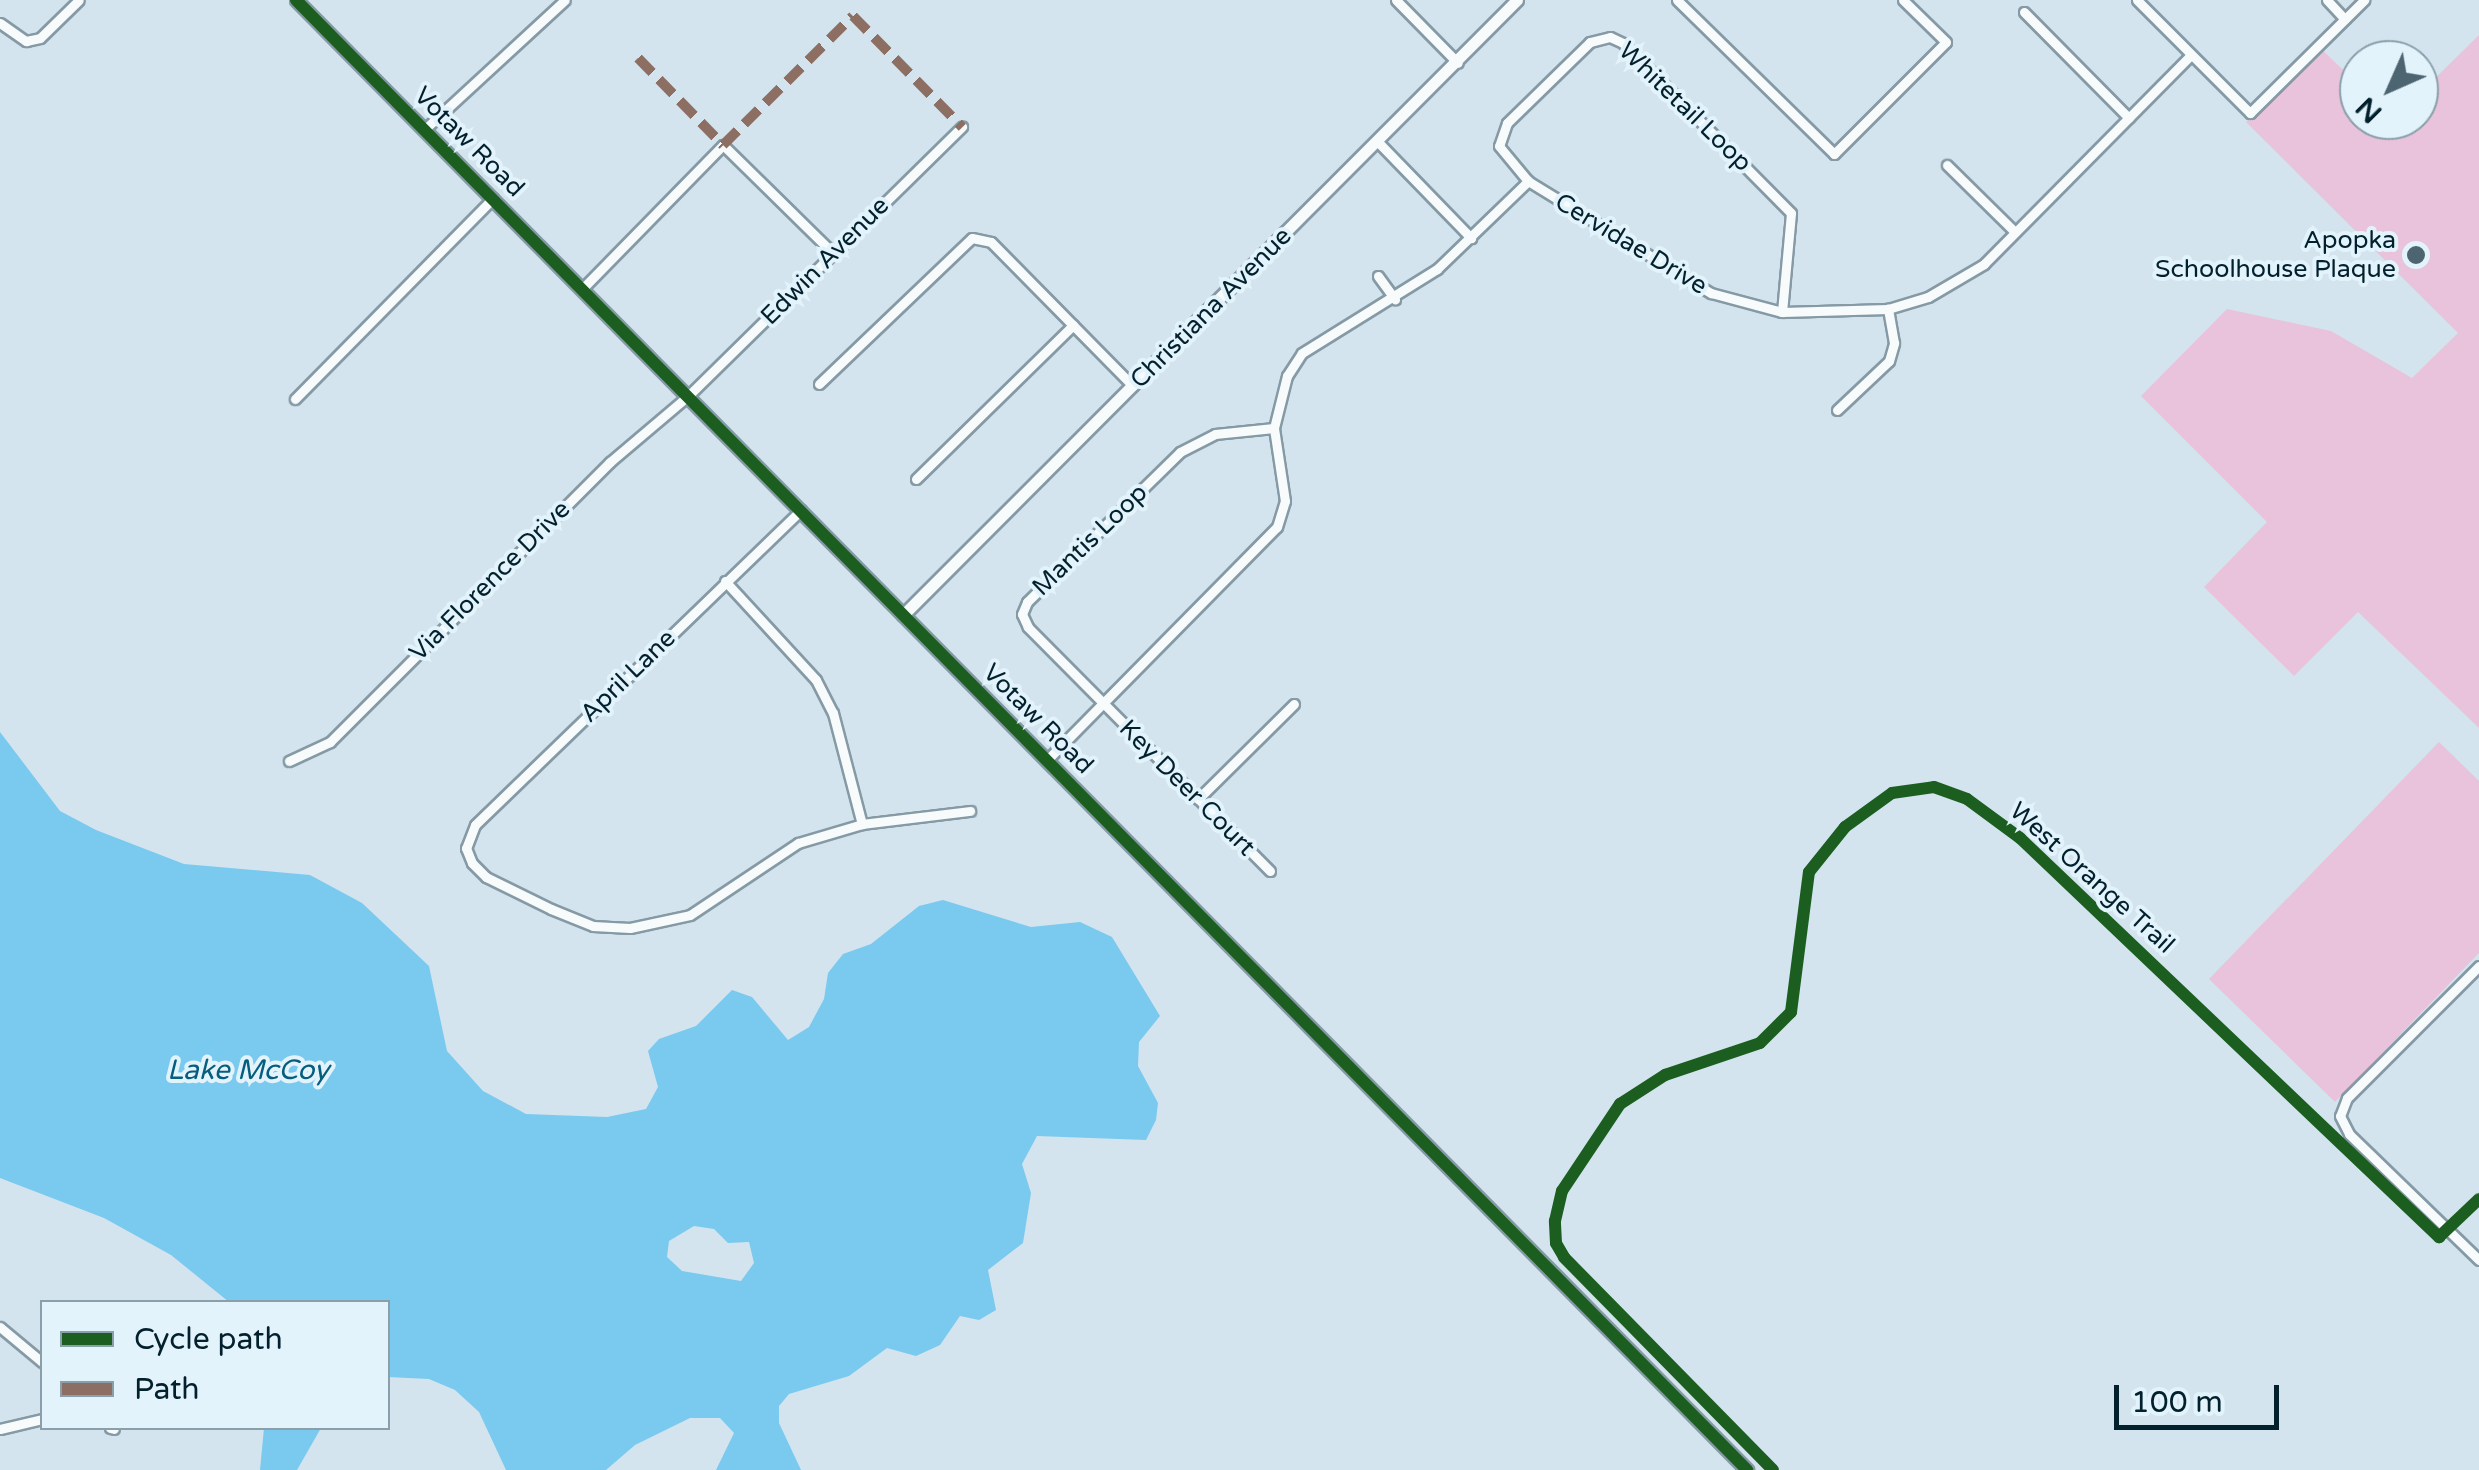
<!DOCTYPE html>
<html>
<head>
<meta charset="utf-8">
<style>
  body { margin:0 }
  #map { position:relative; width:2479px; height:1470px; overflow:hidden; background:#d3e4ee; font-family:"Varela Round",sans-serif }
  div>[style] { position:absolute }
  .green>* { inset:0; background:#e9c2db }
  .water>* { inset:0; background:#7ac9ef }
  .roads { filter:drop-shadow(2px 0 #859aa5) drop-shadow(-2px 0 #859aa5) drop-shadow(0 2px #859aa5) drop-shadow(0 -2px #859aa5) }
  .minor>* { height:9px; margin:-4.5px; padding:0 4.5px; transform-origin:4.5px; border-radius:4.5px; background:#f8fbfc }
  .tertiary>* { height:11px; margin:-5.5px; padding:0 5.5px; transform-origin:5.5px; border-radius:5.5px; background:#f8fbfc }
  .quiet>* { height:10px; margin-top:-5px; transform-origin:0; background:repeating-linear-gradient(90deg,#8d6e63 0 20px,transparent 0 30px) }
  .cycleway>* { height:12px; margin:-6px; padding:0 6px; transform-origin:6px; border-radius:6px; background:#1b5e20 }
  .dots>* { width:28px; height:28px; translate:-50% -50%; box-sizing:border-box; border:5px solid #e2f3fc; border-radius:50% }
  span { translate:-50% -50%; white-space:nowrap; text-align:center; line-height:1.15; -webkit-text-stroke:8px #e2f3fc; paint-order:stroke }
  .street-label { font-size:25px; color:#03202d }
  .poi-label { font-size:25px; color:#03202d }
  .right { translate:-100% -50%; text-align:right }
  .water-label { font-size:28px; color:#065e7f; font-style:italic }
  .legend { position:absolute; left:40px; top:1300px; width:350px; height:130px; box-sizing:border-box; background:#e2f3fc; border:2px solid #899fa9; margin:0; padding:12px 18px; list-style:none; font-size:30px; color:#03202d }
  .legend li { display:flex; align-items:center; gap:20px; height:50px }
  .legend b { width:50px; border:2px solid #899fa9 }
  .north { position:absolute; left:2339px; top:40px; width:100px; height:100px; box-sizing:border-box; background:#e2f3fc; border:2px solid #899fa9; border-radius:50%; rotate:225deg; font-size:28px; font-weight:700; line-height:40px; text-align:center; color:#03202d }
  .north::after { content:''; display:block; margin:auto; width:35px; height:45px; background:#4c6571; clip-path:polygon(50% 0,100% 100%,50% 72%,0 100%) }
  .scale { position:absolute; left:2114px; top:1385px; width:165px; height:45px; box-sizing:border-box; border:5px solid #03202d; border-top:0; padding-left:12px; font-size:30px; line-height:35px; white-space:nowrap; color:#03202d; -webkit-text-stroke:8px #e2f3fc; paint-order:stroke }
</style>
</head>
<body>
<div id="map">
  <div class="green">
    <div style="clip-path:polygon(2479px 35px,2479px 728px,2358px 612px,2294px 676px,2204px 587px,2267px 522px,2141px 396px,2227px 309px,2331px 331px,2412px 378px,2458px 333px,2246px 122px,2320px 48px,2359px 85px,2359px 120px,2419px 120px,2419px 94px)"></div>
    <div style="clip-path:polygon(2439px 742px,2479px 781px,2479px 953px,2335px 1102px,2209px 979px)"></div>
  </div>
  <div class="water">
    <div style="clip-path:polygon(evenodd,0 732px,60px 811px,96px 830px,184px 864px,310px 875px,362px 903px,429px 966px,447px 1051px,483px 1091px,526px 1114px,607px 1117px,646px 1109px,658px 1087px,648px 1051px,659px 1039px,696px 1026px,732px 990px,752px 997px,788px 1040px,809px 1027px,824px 999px,828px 973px,843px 954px,871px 944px,919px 906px,943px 900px,1031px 927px,1080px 922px,1112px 937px,1160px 1016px,1139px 1042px,1138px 1066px,1158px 1103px,1156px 1120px,1146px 1140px,1037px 1136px,1022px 1164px,1031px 1193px,1023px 1243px,988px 1270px,996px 1310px,979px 1320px,960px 1316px,940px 1345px,916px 1356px,887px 1348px,849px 1376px,789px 1394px,779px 1406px,779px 1423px,801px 1470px,716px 1470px,734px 1433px,720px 1418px,690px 1418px,635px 1445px,606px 1470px,506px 1470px,479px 1412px,455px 1390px,429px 1379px,388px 1377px,388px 1302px,229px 1302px,171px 1255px,104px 1218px,0 1178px,0 732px,694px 1226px,714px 1229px,728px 1243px,749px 1242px,754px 1263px,741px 1281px,682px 1271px,667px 1257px,669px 1241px,694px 1226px)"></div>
    <div style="clip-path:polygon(264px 1428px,321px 1428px,297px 1470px,260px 1470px)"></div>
  </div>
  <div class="roads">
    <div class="minor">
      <div style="left:1396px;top:0;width:88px;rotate:45.5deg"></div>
      <div style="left:1677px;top:0;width:220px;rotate:44.4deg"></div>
      <div style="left:1834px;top:154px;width:158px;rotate:-45deg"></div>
      <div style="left:1946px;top:42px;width:60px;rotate:-135.7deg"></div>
      <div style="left:2137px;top:0;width:160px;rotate:45deg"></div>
      <div style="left:2250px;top:113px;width:161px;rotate:-44.7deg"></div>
      <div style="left:2327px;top:0;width:26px;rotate:47deg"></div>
      <div style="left:2024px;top:12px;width:149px;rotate:45.3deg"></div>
      <div style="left:0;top:23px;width:32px;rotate:35deg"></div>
      <div style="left:26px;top:41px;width:14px;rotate:-12deg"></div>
      <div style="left:40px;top:38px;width:54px;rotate:-44.3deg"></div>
      <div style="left:425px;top:129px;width:190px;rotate:-42.7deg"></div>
      <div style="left:1378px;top:142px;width:134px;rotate:45.9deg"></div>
      <div style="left:1947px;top:165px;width:94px;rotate:44.6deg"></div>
      <div style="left:1378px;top:276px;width:29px;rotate:54deg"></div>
      <div style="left:582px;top:289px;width:202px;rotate:-45.6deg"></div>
      <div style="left:723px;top:145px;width:154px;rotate:44.5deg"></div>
      <div style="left:1782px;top:312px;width:99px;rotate:-84.8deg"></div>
      <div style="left:1791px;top:213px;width:239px;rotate:-134.7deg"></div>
      <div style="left:1623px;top:43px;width:14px;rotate:-155deg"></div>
      <div style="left:1610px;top:37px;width:21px;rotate:166deg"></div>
      <div style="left:1590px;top:42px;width:116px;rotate:135.7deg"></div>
      <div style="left:1507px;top:123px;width:24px;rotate:109deg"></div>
      <div style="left:1499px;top:146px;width:45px;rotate:50.4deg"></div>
      <div style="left:1528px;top:181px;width:215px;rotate:31.5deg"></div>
      <div style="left:1711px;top:293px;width:73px;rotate:15deg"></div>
      <div style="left:1782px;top:312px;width:106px;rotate:-1.6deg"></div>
      <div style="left:1888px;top:309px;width:42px;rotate:-16.7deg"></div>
      <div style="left:1928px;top:297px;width:65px;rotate:-30.5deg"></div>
      <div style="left:1984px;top:264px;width:294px;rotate:-45.3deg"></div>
      <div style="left:819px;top:384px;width:211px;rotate:-43.7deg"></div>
      <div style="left:972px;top:238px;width:19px;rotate:12deg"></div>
      <div style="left:991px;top:242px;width:202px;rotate:45.4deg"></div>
      <div style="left:295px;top:399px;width:282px;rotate:-45.4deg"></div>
      <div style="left:1837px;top:410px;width:71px;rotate:-43.3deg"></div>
      <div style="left:1889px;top:361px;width:19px;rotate:-74deg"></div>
      <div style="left:1894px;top:343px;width:35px;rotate:-100deg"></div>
      <div style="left:916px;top:479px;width:220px;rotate:-44.4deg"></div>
      <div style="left:801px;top:510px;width:453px;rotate:136deg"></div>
      <div style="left:475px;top:825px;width:25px;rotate:111deg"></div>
      <div style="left:466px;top:848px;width:16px;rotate:68deg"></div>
      <div style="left:472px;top:863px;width:20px;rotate:45deg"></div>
      <div style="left:486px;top:877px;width:72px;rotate:26.2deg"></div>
      <div style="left:551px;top:909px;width:45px;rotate:22deg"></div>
      <div style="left:593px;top:926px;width:37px;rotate:3deg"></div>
      <div style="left:630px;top:928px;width:61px;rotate:-12.2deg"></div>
      <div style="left:690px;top:915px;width:130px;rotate:-33.7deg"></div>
      <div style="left:798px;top:843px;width:67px;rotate:-16.5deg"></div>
      <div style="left:862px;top:824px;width:109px;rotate:-6.9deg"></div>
      <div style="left:725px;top:581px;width:134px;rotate:47.4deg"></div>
      <div style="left:816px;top:680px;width:37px;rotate:63deg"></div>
      <div style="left:833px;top:713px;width:115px;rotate:75.4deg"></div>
      <div style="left:1047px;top:760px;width:327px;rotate:-45.4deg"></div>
      <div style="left:1277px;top:527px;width:27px;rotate:-73deg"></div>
      <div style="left:1285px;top:501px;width:74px;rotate:-98.6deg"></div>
      <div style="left:1274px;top:428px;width:54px;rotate:-76deg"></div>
      <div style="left:1287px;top:376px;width:27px;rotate:-57deg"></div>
      <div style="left:1302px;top:353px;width:159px;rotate:-31.9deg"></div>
      <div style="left:1437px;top:269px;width:127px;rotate:-44deg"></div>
      <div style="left:289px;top:761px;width:45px;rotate:-24.9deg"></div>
      <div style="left:330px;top:742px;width:396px;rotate:-45deg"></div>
      <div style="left:610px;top:462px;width:104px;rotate:-40.3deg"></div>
      <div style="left:689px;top:395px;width:383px;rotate:-44.5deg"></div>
      <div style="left:1198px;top:799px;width:135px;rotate:-44.7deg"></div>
      <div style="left:1270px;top:871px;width:344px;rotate:-134.8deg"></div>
      <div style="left:1028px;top:627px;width:14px;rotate:-115deg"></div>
      <div style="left:1022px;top:614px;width:13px;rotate:-67deg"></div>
      <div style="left:1027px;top:602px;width:214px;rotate:-44.4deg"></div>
      <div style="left:1180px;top:452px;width:39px;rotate:-27deg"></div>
      <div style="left:1215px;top:434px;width:59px;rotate:-5.8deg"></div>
      <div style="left:2479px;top:966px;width:187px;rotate:135deg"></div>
      <div style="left:2347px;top:1098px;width:19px;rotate:111deg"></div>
      <div style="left:2340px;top:1116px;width:20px;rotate:63deg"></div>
      <div style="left:2349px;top:1134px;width:181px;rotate:44.1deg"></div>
      <div style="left:0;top:1327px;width:55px;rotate:39.8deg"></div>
      <div style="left:110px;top:1428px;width:4px;rotate:14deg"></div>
      <div style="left:0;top:1429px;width:43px;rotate:-13.4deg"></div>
    </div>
    <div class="tertiary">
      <div style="left:296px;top:0;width:2066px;rotate:45.37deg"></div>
      <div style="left:903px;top:615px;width:869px;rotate:-45.05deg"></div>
    </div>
  </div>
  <div class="quiet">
    <div style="left:638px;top:58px;width:122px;rotate:45.7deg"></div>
    <div style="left:723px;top:145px;width:183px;rotate:-44.8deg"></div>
    <div style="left:853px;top:16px;width:156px;rotate:45.5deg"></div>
  </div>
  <div class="cycleway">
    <div style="left:296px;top:0;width:2066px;rotate:45.37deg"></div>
    <div style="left:1773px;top:1470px;width:298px;rotate:-134.5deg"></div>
    <div style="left:1564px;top:1257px;width:16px;rotate:-120deg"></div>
    <div style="left:1556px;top:1243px;width:22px;rotate:-93deg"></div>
    <div style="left:1555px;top:1221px;width:31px;rotate:-77deg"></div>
    <div style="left:1562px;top:1191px;width:105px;rotate:-56.3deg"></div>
    <div style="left:1620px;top:1104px;width:54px;rotate:-32.8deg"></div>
    <div style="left:1665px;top:1075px;width:100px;rotate:-18.6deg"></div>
    <div style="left:1760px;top:1043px;width:44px;rotate:-45deg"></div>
    <div style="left:1791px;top:1012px;width:141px;rotate:-82.7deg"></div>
    <div style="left:1809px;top:872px;width:58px;rotate:-51.3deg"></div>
    <div style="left:1845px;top:827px;width:58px;rotate:-35.9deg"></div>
    <div style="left:1892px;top:793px;width:42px;rotate:-8.1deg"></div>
    <div style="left:1934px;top:787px;width:35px;rotate:20deg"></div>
    <div style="left:1967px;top:799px;width:66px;rotate:36.3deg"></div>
    <div style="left:2020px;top:838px;width:579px;rotate:43.6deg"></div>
    <div style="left:2439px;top:1237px;width:55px;rotate:-43.5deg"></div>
  </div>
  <div class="dots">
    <div style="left:2416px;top:255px;background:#4c6571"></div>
  </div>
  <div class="street-label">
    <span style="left:1685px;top:107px;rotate:44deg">Whitetail Loop</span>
    <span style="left:469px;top:142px;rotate:45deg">Votaw Road</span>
    <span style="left:1631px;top:244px;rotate:31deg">Cervidae Drive</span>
    <span style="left:825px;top:261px;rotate:-45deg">Edwin Avenue</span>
    <span style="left:1211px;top:308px;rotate:-45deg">Christiana Avenue</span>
    <span style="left:1090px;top:540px;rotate:-44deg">Mantis Loop</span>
    <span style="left:490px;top:581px;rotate:-45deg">Via Florence Drive</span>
    <span style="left:628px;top:676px;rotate:-44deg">April Lane</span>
    <span style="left:1038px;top:719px;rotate:45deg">Votaw Road</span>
    <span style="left:1187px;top:788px;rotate:45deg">Key Deer Court</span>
    <span style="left:2092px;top:878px;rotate:42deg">West Orange Trail</span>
  </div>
  <div class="poi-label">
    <span class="right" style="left:2396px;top:255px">Apopka<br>Schoolhouse Plaque</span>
  </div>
  <div class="water-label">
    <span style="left:248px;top:1070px">Lake McCoy</span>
  </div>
  <ul class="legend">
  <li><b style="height:12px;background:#1b5e20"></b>Cycle path</li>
  <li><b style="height:12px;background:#8d6e63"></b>Path</li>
  </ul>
  <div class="north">N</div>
  <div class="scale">100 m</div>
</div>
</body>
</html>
